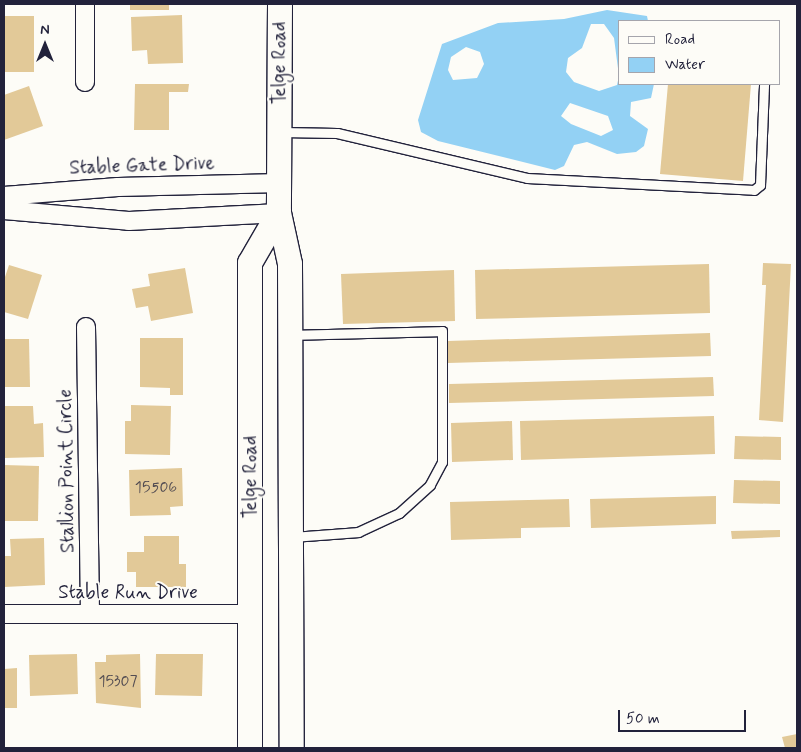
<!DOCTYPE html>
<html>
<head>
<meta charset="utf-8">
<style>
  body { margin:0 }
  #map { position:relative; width:801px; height:752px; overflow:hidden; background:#fdfcf7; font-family:Mynerve,sans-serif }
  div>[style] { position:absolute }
  .water>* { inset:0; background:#93d1f4 }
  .building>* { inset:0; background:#e2c998 }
  .roads { filter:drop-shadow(1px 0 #22223b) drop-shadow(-1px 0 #22223b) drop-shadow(0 1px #22223b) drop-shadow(0 -1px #22223b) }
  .service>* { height:9px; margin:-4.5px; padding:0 4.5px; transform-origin:4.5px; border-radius:4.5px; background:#fdfcf7 }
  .minor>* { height:18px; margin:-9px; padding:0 9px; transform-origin:9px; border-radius:9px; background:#fdfcf7 }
  .secondary>* { height:24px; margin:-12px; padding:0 12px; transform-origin:12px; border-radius:12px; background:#fdfcf7 }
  span { translate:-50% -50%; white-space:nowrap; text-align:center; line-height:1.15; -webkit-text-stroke:4px #fdfcf7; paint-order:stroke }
  .number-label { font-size:16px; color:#524c52 }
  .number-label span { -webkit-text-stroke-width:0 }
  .street-label { font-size:19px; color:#22223b }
  .frame { position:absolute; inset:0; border:5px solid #22223b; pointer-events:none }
  .legend { position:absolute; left:618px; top:20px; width:162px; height:65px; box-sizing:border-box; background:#fdfcf7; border:1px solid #a5a5ac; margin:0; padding:6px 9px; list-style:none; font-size:15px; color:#22223b }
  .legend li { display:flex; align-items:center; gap:10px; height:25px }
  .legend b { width:25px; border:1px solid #a5a5ac }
  .north { position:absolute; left:20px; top:20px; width:50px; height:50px; -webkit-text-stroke:4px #fdfcf7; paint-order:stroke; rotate:0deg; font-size:14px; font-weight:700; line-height:20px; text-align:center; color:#22223b }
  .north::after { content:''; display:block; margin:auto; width:18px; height:22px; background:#22223b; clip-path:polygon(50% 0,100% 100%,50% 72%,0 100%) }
  .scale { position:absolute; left:618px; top:710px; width:128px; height:22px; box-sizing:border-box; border:2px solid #22223b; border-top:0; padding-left:6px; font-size:15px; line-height:18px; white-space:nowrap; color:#22223b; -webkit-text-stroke:4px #fdfcf7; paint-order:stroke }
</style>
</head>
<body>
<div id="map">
  <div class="water">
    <div style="clip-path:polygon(evenodd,607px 10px,647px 16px,648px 21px,620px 21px,620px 84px,654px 84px,651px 98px,631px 102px,630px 116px,648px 129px,644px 146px,636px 152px,617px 154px,587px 142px,574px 145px,564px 166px,555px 170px,438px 141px,421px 132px,418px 120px,442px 44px,498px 23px,564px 19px,607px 10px,591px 24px,604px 24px,614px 38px,619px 76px,617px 85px,599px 91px,574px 82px,566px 72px,568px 58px,582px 48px,591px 24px,607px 10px,466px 47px,480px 52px,484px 64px,477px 78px,453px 80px,448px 70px,451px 57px,466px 47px,607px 10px,570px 103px,608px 116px,613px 130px,601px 136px,571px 124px,561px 116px,570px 103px)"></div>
  </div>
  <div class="building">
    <div style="clip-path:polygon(130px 4px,169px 4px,169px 10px,130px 10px)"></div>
    <div style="clip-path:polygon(182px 15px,183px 63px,148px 64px,147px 50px,132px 51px,131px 17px)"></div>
    <div style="clip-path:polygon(4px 16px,34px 16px,34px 72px,4px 72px)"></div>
    <div style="clip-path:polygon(135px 84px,189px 84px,188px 92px,169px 92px,169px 130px,134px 130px)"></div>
    <div style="clip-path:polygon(668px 84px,751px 84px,743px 181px,660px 174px)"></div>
    <div style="clip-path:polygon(29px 86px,43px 126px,4px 140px,4px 95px)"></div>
    <div style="clip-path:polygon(763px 263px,791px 264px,783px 422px,759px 420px,766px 285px,762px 285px)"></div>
    <div style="clip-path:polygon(709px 264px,710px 313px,476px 319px,475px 270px)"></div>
    <div style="clip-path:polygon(9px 265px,42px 275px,28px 319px,4px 312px,4px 280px)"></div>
    <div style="clip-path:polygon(185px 268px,193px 313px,151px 321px,148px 306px,136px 308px,132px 289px,150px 286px,148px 274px)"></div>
    <div style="clip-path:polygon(454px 270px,455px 321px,343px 324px,341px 274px)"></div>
    <div style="clip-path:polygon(710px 333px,711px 356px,448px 363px,448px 341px)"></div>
    <div style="clip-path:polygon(140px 338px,183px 338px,183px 395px,170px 395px,170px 388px,140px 387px)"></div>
    <div style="clip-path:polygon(4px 339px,29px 339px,30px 387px,4px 387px)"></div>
    <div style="clip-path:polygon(713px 377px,714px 396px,449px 403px,449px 384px)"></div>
    <div style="clip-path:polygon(131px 405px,171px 406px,170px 455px,125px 454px,125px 421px,131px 421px)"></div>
    <div style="clip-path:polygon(4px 406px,33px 406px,34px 424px,43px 423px,44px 457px,4px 458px)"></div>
    <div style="clip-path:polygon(714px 416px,715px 454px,521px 460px,520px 421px)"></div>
    <div style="clip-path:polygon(512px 421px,513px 460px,452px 462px,451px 423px)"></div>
    <div style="clip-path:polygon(735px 436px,781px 437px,781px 460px,734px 459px)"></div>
    <div style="clip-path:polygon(4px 465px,39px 466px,38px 521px,4px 521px)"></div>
    <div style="clip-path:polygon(182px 468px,183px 506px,170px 507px,171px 515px,130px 516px,129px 470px)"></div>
    <div style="clip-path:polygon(734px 480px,780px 481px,780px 504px,733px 503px)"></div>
    <div style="clip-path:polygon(716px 496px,716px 524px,591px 528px,590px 499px)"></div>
    <div style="clip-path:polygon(569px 499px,570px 527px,521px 528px,521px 538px,451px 540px,450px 502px)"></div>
    <div style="clip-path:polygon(780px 530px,780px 537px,732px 539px,731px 531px)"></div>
    <div style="clip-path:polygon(144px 536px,179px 536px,179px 564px,186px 564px,186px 587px,136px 587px,136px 572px,127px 572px,127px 552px,144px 552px)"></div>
    <div style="clip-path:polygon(44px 538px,45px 585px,4px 587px,4px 556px,11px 556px,10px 539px)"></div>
    <div style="clip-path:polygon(77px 654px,78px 694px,30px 696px,29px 655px)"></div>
    <div style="clip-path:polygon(140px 654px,141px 708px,96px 703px,95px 662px,106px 662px,106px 655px)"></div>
    <div style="clip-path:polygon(156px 654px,203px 654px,202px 696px,155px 695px)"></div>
    <div style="clip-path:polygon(17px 668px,17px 708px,4px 708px,4px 669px)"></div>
    <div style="clip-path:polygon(797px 734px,797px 748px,785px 748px,782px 737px)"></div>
  </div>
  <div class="roads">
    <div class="service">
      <div style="left:281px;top:132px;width:56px;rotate:1deg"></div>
      <div style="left:337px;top:133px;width:195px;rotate:13.3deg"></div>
      <div style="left:527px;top:178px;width:227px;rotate:3deg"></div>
      <div style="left:754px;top:190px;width:8px;rotate:-40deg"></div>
      <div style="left:760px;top:185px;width:101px;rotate:-87.7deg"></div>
      <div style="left:292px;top:335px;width:150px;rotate:-1.5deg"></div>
      <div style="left:442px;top:331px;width:131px;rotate:90deg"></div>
      <div style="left:442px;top:462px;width:26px;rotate:118deg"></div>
      <div style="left:430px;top:485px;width:42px;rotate:137.9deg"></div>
      <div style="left:399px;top:513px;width:45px;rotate:155.1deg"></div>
      <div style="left:358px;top:532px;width:65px;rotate:175.6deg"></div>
    </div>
    <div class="minor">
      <div style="left:85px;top:82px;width:78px;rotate:-90deg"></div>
      <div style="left:4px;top:196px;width:114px;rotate:-4.5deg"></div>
      <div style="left:118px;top:187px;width:163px;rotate:-1.4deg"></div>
      <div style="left:4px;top:210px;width:125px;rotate:5deg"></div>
      <div style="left:129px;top:221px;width:150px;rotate:-3.1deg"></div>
      <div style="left:86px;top:327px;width:286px;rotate:89.2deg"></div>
      <div style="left:4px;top:614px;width:249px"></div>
    </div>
    <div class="secondary">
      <div style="left:280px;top:4px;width:209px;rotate:90.3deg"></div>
      <div style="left:279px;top:213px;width:52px;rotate:77.8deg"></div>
      <div style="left:290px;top:264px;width:484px;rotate:89.8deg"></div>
      <div style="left:250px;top:748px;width:485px;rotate:-90deg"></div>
      <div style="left:250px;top:263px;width:58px;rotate:-59.9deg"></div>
    </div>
  </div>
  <div class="number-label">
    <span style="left:156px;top:488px">15506</span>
    <span style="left:118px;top:682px">15307</span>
  </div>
  <div class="street-label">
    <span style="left:280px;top:63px;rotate:-90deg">Telge Road</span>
    <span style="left:142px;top:166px;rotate:-2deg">Stable Gate Drive</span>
    <span style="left:67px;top:471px;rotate:-91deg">Stallion Point Circle</span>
    <span style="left:251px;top:477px;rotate:-90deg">Telge Road</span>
    <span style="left:128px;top:593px">Stable Run Drive</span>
  </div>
  <div class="frame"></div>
  <ul class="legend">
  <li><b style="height:6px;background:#fdfcf7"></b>Road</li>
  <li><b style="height:14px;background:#93d1f4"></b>Water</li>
  </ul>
  <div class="north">N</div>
  <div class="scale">50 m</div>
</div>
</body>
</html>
